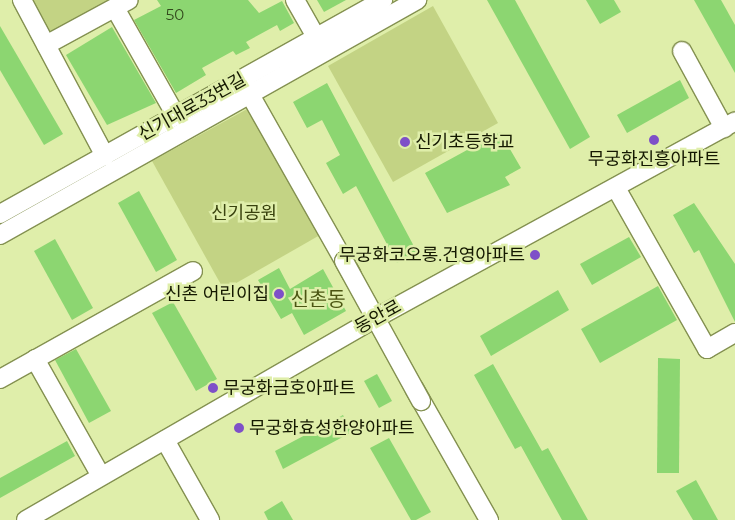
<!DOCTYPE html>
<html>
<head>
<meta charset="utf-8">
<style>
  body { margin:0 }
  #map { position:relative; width:735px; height:520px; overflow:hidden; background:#dfeeaa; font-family:Montserrat,"Noto Sans KR",sans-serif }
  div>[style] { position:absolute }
  .green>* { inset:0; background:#c3d384 }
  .building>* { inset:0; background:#8cd671 }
  .roads { filter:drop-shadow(1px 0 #849151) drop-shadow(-1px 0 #849151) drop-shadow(0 1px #849151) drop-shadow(0 -1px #849151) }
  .minor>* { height:18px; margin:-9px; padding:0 9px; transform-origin:9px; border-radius:9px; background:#fff }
  .bridges { filter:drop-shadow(1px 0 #849151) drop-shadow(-1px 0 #849151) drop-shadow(0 1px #849151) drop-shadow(0 -1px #849151) }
  .minor-bridge>* { height:18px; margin:-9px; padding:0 9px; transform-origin:9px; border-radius:9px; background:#fff }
  .dots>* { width:14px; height:14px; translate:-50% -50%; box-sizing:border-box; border:2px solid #dfeeaa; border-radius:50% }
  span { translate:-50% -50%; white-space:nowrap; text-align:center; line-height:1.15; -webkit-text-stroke:5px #dfeeaa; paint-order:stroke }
  .number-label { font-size:15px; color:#32481c }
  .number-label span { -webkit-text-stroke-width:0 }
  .street-label { font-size:18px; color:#141800 }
  .poi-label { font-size:18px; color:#141800 }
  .left { translate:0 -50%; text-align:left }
  .right { translate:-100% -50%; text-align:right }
  .park-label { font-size:18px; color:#39420e }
  .quarter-label { font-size:20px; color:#4b5512 }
</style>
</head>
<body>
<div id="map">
  <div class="green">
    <div style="clip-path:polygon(27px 0,115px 0,48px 38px)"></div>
    <div style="clip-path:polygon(433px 6px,498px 123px,393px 182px,328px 66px)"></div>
    <div style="clip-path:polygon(249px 108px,320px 235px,224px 290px,152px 161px)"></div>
  </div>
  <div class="building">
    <div style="clip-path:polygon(157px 0,248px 0,259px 13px,282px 1px,294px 23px,280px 31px,277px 25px,246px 42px,250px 48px,236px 55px,233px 51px,202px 68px,206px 75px,176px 93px,134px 20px,161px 6px)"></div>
    <div style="clip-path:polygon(317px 0,346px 0,324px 12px)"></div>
    <div style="clip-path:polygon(487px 0,515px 0,590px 137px,570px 149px)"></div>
    <div style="clip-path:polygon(586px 0,614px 0,621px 12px,600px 24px)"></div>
    <div style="clip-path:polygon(694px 0,721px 0,735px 25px,735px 73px)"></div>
    <div style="clip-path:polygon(0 26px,63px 134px,44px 145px,0 70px)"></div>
    <div style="clip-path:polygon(112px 27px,156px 103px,107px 125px,66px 55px)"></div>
    <div style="clip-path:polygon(680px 80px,689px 98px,627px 133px,617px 115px)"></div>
    <div style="clip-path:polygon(327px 83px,417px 252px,397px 263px,356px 186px,343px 194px,326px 163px,340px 155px,322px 120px,307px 128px,293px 102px)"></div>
    <div style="clip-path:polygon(500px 132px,521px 168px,505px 177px,510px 185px,447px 213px,425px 173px)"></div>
    <div style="clip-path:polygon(139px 191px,177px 260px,156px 272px,118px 203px)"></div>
    <div style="clip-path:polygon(694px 203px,735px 264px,735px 322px,699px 250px,694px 253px,673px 215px)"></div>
    <div style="clip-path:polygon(629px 237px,641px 257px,592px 285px,580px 264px)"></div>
    <div style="clip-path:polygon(55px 239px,93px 308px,72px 320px,34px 251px)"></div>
    <div style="clip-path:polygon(279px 268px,290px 289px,323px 269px,346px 311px,304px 335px,292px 313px,281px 319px,258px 280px)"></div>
    <div style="clip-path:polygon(658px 286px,677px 320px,600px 363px,581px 329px)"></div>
    <div style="clip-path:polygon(558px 290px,569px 310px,491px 356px,480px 336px)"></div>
    <div style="clip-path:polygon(173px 302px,217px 379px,196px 391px,152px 313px)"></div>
    <div style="clip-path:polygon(76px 349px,111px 411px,89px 423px,55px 360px)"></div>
    <div style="clip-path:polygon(658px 358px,680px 359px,679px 473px,657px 473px)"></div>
    <div style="clip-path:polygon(493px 364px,542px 451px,548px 448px,588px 520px,562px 520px,521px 446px,515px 449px,474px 375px)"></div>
    <div style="clip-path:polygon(377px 374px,392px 401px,379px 408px,364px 381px)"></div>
    <div style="clip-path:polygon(343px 415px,352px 432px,283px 469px,275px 451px)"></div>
    <div style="clip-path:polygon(389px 438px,431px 512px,416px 520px,411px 520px,370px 448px)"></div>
    <div style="clip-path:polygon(67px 441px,75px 456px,0 498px,0 478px)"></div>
    <div style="clip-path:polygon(696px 480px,718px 520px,693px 520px,676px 491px)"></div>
    <div style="clip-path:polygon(282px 501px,293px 520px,268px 520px,264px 512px)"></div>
  </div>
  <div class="roads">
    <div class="minor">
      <div style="left:22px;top:0;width:177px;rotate:62deg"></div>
      <div style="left:295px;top:0;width:43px;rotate:60.4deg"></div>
      <div style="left:115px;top:8px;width:124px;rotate:60.5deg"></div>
      <div style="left:46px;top:45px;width:94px;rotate:-28.5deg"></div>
      <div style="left:682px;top:51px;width:88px;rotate:61.4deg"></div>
      <div style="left:244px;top:84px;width:219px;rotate:60.5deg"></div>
      <div style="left:616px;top:188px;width:185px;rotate:60.5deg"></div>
      <div style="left:707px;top:349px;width:32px;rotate:-30deg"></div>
      <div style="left:0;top:214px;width:439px;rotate:-29.2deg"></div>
      <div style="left:0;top:235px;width:479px;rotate:-29.4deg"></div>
      <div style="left:35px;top:359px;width:134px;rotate:60.6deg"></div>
      <div style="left:0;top:379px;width:221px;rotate:-29.2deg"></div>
      <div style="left:414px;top:388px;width:152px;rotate:60.4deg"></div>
      <div style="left:165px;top:440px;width:92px;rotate:60.6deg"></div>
      <div style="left:26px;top:520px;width:414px;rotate:-30deg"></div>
      <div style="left:385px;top:313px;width:399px;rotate:-28.7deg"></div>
    </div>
  </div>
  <div class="bridges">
    <div class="minor-bridge">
      <div style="left:344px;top:261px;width:160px;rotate:61.2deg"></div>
    </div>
  </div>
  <div class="dots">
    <div style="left:654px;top:140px;background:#7e50c8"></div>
    <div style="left:405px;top:142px;background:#7e50c8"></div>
    <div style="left:535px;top:255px;background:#7e50c8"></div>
    <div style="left:279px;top:294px;background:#7e50c8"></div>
    <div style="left:213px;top:388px;background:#7e50c8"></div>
    <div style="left:239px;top:428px;background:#7e50c8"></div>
  </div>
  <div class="number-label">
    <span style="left:175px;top:15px">50</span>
  </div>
  <div class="street-label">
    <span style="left:192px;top:107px;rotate:-29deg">신기대로33번길</span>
    <span style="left:378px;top:317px;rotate:-29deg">동안로</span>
  </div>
  <div class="poi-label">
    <span class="left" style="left:415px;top:142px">신기초등학교</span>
    <span style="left:654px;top:159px">무궁화진흥아파트</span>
    <span class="right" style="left:525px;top:255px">무궁화코오롱.건영아파트</span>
    <span class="right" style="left:269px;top:294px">신촌 어린이집</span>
    <span class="left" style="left:223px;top:388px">무궁화금호아파트</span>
    <span class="left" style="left:249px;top:428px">무궁화효성한양아파트</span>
  </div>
  <div class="park-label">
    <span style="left:244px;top:213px">신기공원</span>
  </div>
  <div class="quarter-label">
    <span style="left:318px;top:299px">신촌동</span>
  </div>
</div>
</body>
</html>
